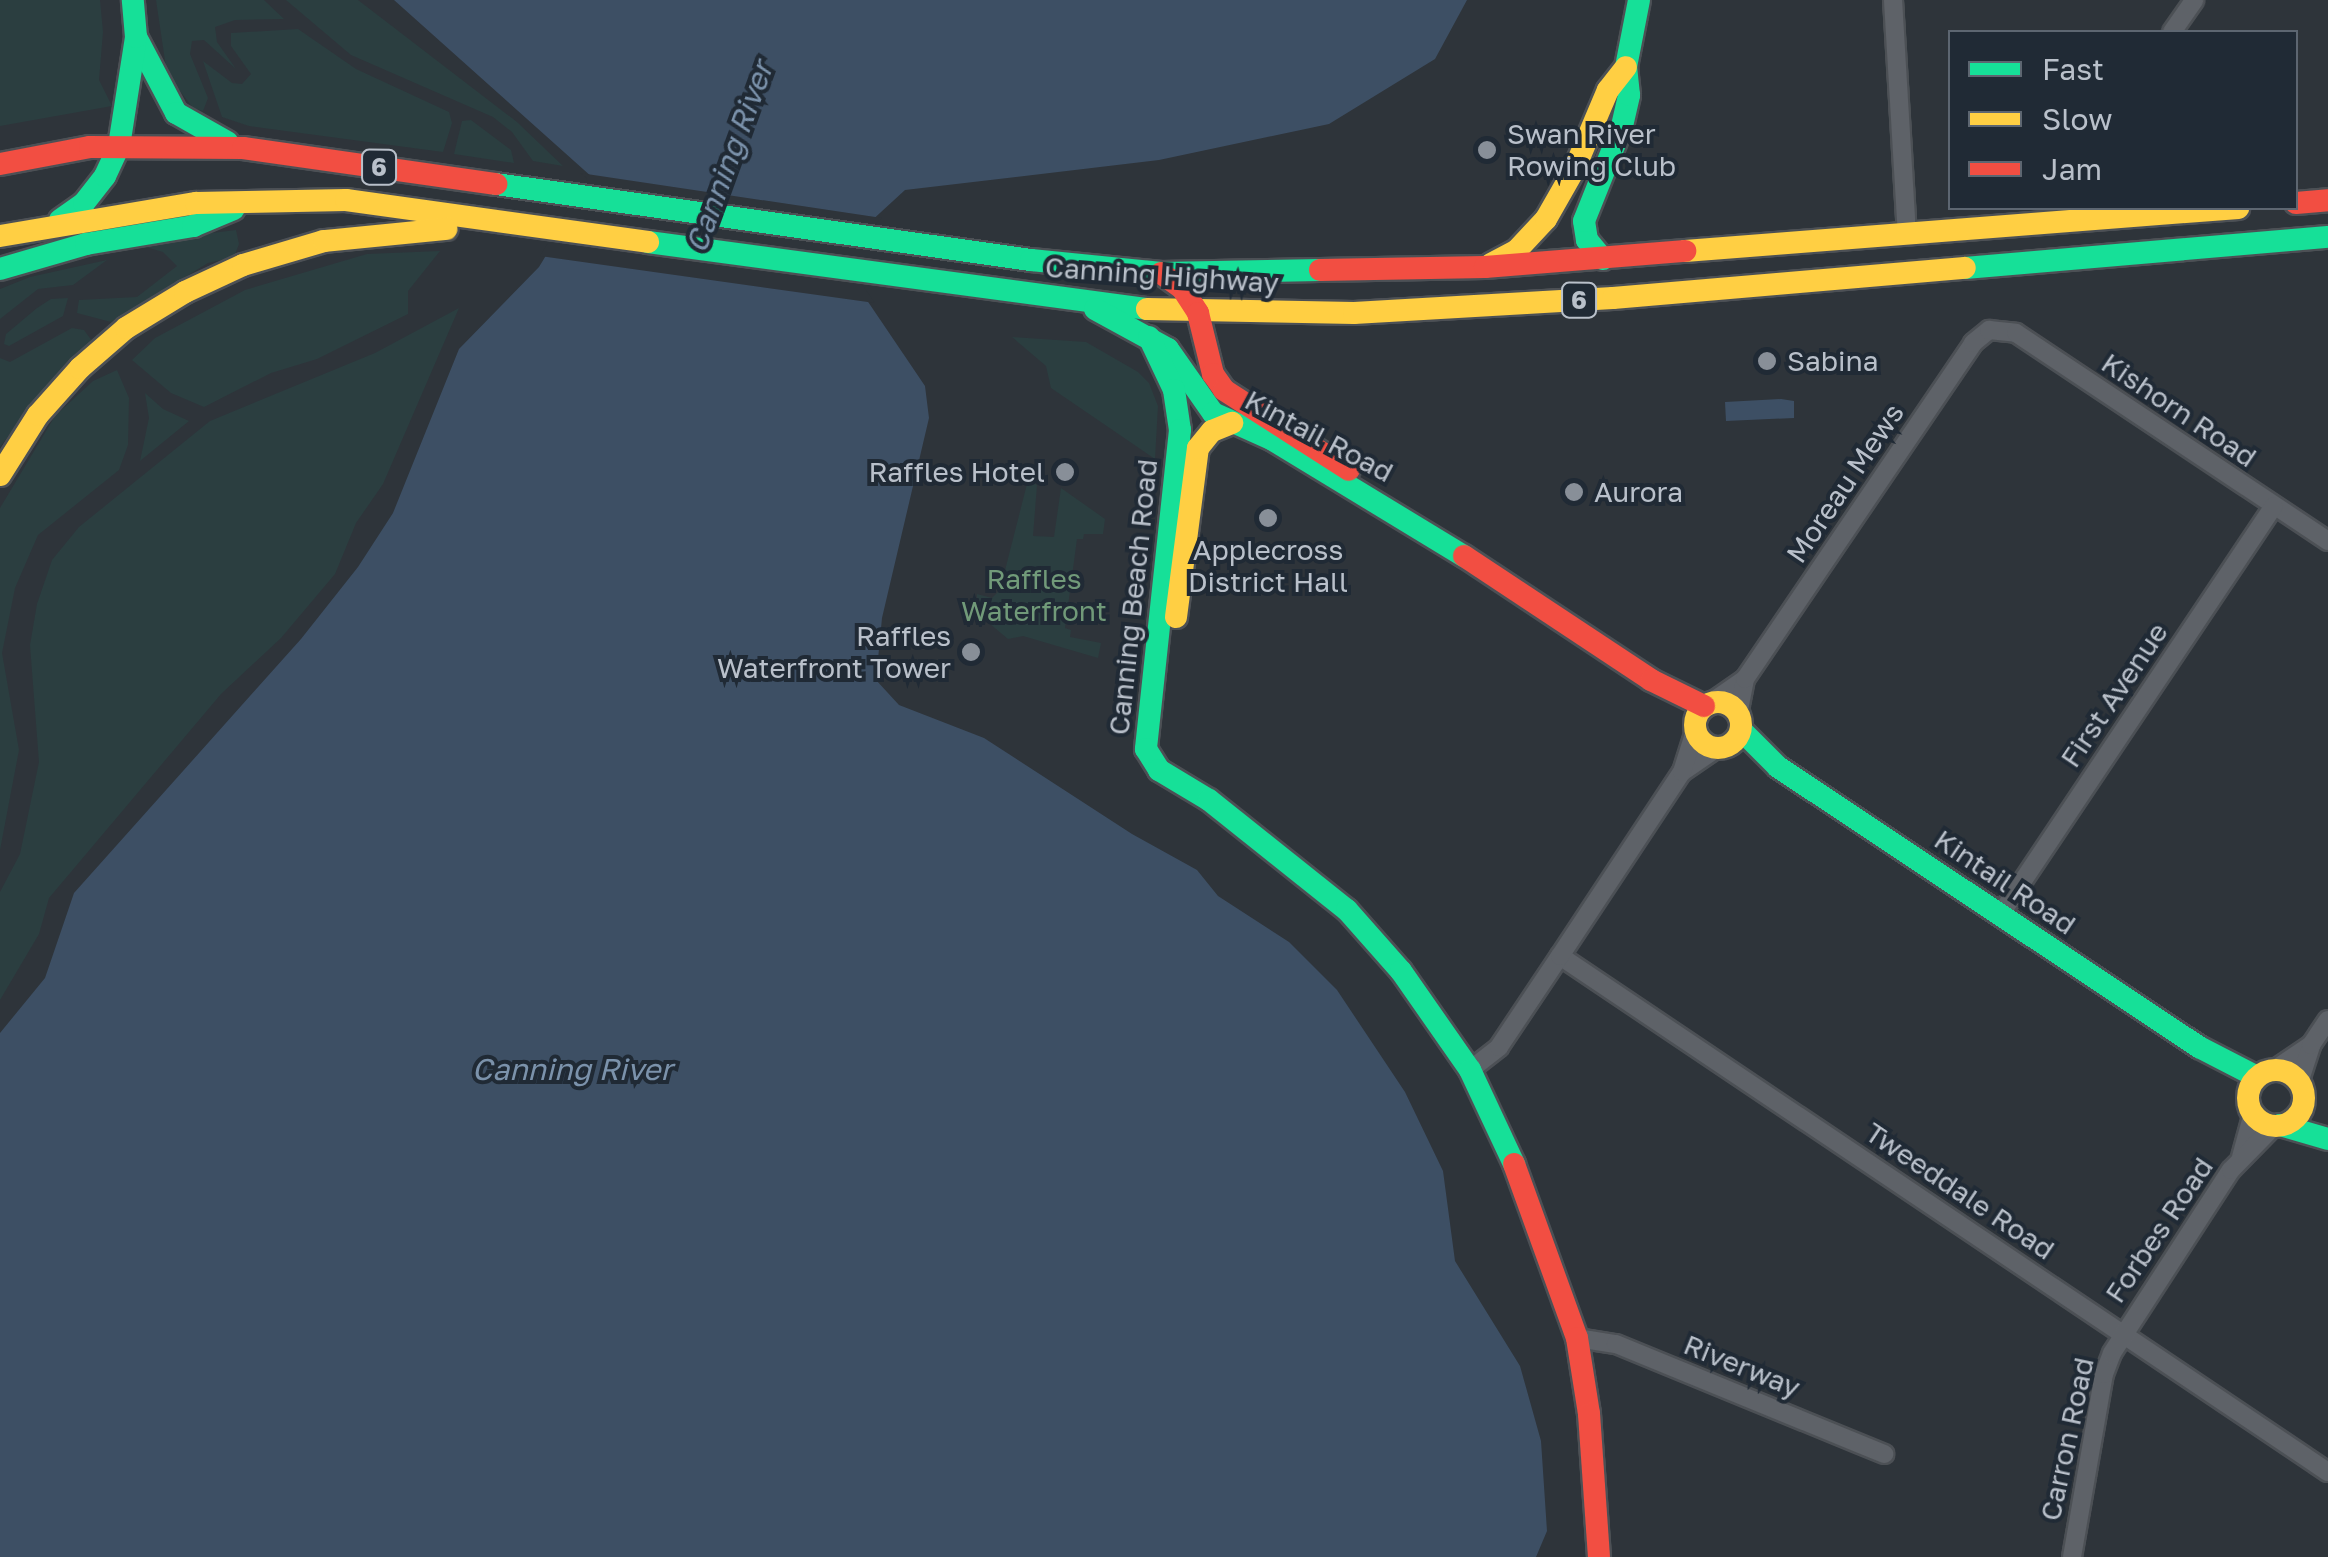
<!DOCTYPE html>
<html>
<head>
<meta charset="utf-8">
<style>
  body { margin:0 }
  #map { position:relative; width:2328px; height:1557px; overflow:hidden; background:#2e343a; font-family:"Golos Text",sans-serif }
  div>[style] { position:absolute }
  .green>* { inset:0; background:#2b3e40 }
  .water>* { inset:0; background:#3d4f64 }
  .pier>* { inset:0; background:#2e343a }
  .roads { filter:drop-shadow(2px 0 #4c5055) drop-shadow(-2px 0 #4c5055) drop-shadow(0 2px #4c5055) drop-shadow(0 -2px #4c5055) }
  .street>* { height:18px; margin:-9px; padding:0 9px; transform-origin:9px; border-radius:9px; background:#5e6268 }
  .fast>* { height:22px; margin:-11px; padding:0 11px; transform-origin:11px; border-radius:11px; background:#16e098 }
  .slow>* { height:22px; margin:-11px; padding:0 11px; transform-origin:11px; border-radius:11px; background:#ffcf43 }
  .slow>.ring { margin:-11px; padding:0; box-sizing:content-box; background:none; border:22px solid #ffcf43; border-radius:50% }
  .jam>* { height:22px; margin:-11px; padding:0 11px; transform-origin:11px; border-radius:11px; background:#f24e42 }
  .dots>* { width:28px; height:28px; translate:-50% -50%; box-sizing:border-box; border:5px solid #202a35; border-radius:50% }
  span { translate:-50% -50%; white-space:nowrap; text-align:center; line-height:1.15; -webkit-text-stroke:8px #202a35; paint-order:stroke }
  .shield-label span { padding:2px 8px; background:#202a35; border:2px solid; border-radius:8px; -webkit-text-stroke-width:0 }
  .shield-label { font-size:25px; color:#b9c0ca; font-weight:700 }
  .poi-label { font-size:28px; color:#b9c0ca }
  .left { translate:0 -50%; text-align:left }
  .right { translate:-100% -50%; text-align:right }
  .street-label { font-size:28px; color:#b9c0ca }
  .park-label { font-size:28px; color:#719a79 }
  .water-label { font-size:30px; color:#7b92ab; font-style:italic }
  .legend { position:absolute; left:1948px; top:30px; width:350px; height:180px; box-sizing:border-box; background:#202a35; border:2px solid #5d6671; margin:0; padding:12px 18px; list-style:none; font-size:30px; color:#b9c0ca }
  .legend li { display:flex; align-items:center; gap:20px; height:50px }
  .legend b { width:50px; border:2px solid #5d6671 }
</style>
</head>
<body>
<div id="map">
  <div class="green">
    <div style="clip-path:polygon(0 0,100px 0,103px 32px,99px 80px,112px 106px,0 126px)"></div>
    <div style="clip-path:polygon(156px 0,264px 0,284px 19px,235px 20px,215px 27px,217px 42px,236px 69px,204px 40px,192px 41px,190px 54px,208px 98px,203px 111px,193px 108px,167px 74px)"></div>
    <div style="clip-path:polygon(286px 0,358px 0,517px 122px,563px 166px,533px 161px,512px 132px,493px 117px,351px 55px)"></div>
    <div style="clip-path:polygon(298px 29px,356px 69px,449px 112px,452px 123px,443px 152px,249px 126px,222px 117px,203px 61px,232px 83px,242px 84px,251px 74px,231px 46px,231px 33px)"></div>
    <div style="clip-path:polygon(471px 120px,511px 150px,514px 163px,454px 154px,462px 121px)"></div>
    <div style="clip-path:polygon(236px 230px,239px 244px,234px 257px,208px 263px,111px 322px,77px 313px,79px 300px,137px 297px,177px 266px,163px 252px,132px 243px)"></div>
    <div style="clip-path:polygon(440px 251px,408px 291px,408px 314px,317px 359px,271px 373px,204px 407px,171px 393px,132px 360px,155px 338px,245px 290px,367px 254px)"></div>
    <div style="clip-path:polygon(107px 260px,73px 285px,38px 289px,0 319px,0 289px,30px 277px)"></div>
    <div style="clip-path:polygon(68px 298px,63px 316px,9px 346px,4px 344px,6px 334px,37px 308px,51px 299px)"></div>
    <div style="clip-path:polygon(459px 308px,383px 484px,356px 523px,335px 574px,281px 638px,221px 694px,49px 898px,39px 934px,0 1000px,0 892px,20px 854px,39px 762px,30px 645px,37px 604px,52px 560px,79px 527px,210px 421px,375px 353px)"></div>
    <div style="clip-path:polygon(72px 328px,84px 330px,92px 341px,46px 386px,0 447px,0 358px,10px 362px)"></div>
    <div style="clip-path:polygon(1012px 337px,1086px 342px,1138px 372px,1149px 383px,1158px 406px,1155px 459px,1051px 388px,1046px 366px)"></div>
    <div style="clip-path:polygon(117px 370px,129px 398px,128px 445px,119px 470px,38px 535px,15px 588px,2px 653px,19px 750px,0 850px,0 508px,55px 416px,93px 381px)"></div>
    <div style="clip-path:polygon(145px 393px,163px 409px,189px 421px,140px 461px,149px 418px)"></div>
    <div style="clip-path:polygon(1028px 480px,1037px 485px,1033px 536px,1054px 537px,1061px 488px,1105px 519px,1103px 534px,1084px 534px,1083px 539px,1077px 539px,1065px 628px,1071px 630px,1070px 637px,1101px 643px,1098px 658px,1023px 636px,1008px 639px,977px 613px,977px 594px,992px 598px,1000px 590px)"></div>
  </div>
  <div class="water">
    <div style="clip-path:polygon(394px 0,1467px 0,1435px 59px,1329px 124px,1159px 160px,905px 190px,856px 235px,856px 284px,925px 386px,929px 418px,882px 618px,876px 680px,899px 705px,984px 738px,1132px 834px,1197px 870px,1218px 896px,1289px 942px,1337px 990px,1405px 1092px,1443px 1171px,1455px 1261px,1520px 1366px,1541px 1441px,1547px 1531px,1536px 1557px,0 1557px,0 1033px,45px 978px,74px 893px,301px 639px,358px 567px,393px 513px,459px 349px,539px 267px,593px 178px)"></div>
    <div style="clip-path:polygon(1781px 399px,1794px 401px,1794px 418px,1726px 421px,1725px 402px)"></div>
  </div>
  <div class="pier">
    <div style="clip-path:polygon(580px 173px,882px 218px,861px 237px,861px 283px,875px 303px,540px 256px,587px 178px)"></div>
  </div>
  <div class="roads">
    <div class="street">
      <div style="left:1893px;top:0;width:233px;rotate:86.6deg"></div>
      <div style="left:2172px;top:32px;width:39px;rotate:-55deg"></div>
      <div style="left:1712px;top:702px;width:40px;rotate:-34.9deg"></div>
      <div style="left:1738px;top:715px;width:37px;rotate:-79deg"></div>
      <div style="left:1745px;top:679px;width:406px;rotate:-55.8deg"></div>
      <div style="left:1973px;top:343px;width:21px;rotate:-39deg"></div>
      <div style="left:1989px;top:330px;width:27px;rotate:6deg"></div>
      <div style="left:2016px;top:333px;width:375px;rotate:33.7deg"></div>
      <div style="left:1682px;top:772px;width:42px;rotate:-34.4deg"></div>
      <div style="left:2000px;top:915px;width:492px;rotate:-56.2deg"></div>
      <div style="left:1560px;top:956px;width:925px;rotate:33.9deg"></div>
      <div style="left:1470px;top:1070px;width:37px;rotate:-38deg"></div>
      <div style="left:1499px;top:1047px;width:110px;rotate:-56.2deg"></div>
      <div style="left:1560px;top:956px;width:221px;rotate:-56.5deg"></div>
      <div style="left:1682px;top:772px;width:43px;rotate:-72.4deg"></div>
      <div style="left:2274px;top:1070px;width:45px;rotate:-34deg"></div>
      <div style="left:2299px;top:1083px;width:40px;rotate:-72deg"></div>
      <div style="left:2311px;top:1045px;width:30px;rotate:-56deg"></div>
      <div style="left:2241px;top:1157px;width:46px;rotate:-74.7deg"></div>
      <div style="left:1577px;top:1338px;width:39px;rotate:9deg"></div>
      <div style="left:1616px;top:1344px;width:290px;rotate:22.3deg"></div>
      <div style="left:2072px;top:1557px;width:186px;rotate:-80.1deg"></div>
      <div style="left:2104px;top:1374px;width:22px;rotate:-69deg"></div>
      <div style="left:2112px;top:1353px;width:218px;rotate:-57deg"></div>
      <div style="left:2231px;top:1170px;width:63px;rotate:-45.6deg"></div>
    </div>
    <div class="fast">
      <div style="left:136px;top:37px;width:86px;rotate:62.2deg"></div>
      <div style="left:176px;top:113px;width:59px;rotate:29.6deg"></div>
      <div style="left:496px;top:184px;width:540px;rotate:8.09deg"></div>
      <div style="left:1031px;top:260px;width:131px;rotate:5.7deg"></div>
      <div style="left:1161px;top:273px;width:159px;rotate:-1.1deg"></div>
      <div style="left:60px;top:220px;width:29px;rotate:-35deg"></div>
      <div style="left:84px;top:203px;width:34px;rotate:-52deg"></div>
      <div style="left:105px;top:176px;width:33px;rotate:-65deg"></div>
      <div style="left:119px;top:146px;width:110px;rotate:-81.1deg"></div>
      <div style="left:136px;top:37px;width:37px;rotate:-95deg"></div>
      <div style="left:648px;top:242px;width:503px;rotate:7.65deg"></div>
      <div style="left:1603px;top:259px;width:25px;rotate:-130deg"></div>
      <div style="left:1587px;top:240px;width:19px;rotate:-99deg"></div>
      <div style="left:1584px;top:221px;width:102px;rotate:-68.2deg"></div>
      <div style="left:1622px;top:126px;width:32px;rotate:-77deg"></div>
      <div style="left:1629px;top:95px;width:28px;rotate:-96deg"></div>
      <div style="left:1626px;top:67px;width:68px;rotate:-79deg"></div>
      <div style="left:1965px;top:268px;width:364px;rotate:-4.9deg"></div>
      <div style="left:0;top:269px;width:90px;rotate:-16.2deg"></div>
      <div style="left:86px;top:244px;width:109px;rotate:-9.5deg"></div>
      <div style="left:193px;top:226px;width:44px;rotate:-22.5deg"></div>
      <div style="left:1095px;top:309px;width:83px;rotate:28.7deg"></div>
      <div style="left:1168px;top:349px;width:78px;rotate:54.9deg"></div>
      <div style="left:1213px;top:413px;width:66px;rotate:24.2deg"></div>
      <div style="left:1273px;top:440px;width:223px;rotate:31.3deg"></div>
      <div style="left:1149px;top:337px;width:59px;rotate:64.7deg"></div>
      <div style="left:1174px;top:390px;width:40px;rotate:81.5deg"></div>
      <div style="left:1180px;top:430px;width:321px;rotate:96.1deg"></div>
      <div style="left:1146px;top:749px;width:25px;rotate:58deg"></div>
      <div style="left:1159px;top:770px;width:58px;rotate:31deg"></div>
      <div style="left:1209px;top:800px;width:176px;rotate:38.6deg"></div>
      <div style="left:1347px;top:910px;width:81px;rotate:48.5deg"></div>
      <div style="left:1401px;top:971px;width:121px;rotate:55.1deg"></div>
      <div style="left:1470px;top:1070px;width:104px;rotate:64.9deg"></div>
      <div style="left:1741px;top:730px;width:52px;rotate:45deg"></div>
      <div style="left:1778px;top:767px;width:506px;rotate:33.63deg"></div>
      <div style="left:2199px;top:1047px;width:65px;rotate:27.3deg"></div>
      <div style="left:2280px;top:1125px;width:50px;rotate:16.3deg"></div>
    </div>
    <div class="slow">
      <div style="left:0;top:236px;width:199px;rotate:-9.6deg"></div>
      <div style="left:196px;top:203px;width:150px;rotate:-1.1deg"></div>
      <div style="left:346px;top:200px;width:305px;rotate:7.9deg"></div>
      <div style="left:1685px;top:251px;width:555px;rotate:-4.45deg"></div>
      <div style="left:1491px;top:264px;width:30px;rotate:-28deg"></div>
      <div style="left:1517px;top:250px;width:42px;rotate:-46.9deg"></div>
      <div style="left:1546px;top:219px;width:56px;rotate:-60.3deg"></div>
      <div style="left:1574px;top:170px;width:87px;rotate:-67deg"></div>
      <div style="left:1608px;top:90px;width:29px;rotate:-52deg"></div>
      <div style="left:1147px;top:309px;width:207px;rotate:1.1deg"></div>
      <div style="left:1354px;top:313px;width:259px;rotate:-3.3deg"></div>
      <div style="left:1613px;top:298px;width:353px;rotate:-4.9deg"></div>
      <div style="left:0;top:475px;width:71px;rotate:-57.7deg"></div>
      <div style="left:38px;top:415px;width:63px;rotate:-48.2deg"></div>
      <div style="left:80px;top:368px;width:61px;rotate:-41deg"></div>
      <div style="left:126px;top:328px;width:69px;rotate:-31.4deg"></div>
      <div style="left:185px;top:292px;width:64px;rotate:-25deg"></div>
      <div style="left:243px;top:265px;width:84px;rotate:-16.5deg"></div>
      <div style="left:324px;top:241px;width:123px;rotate:-5.6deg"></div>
      <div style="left:1176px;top:617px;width:170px;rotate:-82.6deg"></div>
      <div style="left:1198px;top:448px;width:22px;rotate:-51deg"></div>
      <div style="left:1212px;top:431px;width:22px;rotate:-22deg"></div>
      <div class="ring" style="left:1695px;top:702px;width:24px;height:24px"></div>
      <div class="ring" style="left:2248px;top:1070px;width:34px;height:34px"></div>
    </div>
    <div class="jam">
      <div style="left:0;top:164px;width:92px;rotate:-10.7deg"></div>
      <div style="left:90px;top:147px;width:153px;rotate:0.4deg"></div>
      <div style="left:243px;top:148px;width:256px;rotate:8.1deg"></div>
      <div style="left:2296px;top:203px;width:32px;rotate:-5deg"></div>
      <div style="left:1320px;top:270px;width:165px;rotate:-1deg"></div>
      <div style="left:1485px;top:267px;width:201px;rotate:-4.6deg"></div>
      <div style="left:1161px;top:273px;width:26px;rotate:36deg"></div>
      <div style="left:1182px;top:288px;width:30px;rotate:57deg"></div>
      <div style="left:1198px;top:313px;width:63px;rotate:76.2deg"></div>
      <div style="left:1213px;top:374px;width:19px;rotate:55deg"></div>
      <div style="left:1224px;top:390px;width:148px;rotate:32.6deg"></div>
      <div style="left:1464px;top:556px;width:224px;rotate:33.5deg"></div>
      <div style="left:1651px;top:680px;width:59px;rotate:26.1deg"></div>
      <div style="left:1514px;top:1164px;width:185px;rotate:70.1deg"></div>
      <div style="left:1577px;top:1338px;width:77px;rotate:81deg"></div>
      <div style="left:1589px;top:1414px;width:143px;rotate:86deg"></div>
    </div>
  </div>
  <div class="dots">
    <div style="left:1487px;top:150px;background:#888f98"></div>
    <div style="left:1767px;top:361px;background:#888f98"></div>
    <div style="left:1065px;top:472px;background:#888f98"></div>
    <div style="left:1574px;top:492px;background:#888f98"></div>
    <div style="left:1268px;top:518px;background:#888f98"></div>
    <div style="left:971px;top:652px;background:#888f98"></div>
  </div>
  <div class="shield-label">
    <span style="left:379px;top:167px">6</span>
    <span style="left:1579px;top:300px">6</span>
  </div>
  <div class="poi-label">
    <span class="left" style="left:1507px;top:150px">Swan River<br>Rowing Club</span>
    <span class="left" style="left:1787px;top:361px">Sabina</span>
    <span class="right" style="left:1045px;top:472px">Raffles Hotel</span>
    <span class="left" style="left:1594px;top:492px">Aurora</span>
    <span style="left:1268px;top:566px">Applecross<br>District Hall</span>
    <span class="right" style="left:951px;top:652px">Raffles<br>Waterfront Tower</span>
  </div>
  <div class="street-label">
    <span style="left:1162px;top:275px;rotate:4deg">Canning Highway</span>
    <span style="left:2179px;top:410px;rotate:34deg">Kishorn Road</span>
    <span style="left:1319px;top:436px;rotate:28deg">Kintail Road</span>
    <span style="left:1845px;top:483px;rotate:-56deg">Moreau Mews</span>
    <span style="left:1133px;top:597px;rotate:-84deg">Canning Beach Road</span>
    <span style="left:2114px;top:695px;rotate:-56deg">First Avenue</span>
    <span style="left:2005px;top:882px;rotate:34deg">Kintail Road</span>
    <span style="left:1960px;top:1191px;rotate:34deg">Tweeddale Road</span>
    <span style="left:2159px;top:1230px;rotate:-56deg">Forbes Road</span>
    <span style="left:1742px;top:1366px;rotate:22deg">Riverway</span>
    <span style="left:2067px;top:1439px;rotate:-78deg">Carron Road</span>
  </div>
  <div class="park-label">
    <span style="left:1034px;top:595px">Raffles<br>Waterfront</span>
  </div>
  <div class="water-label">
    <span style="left:729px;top:157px;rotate:-70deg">Canning River</span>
    <span style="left:572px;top:1069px">Canning River</span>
  </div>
  <ul class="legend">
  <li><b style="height:12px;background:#16e098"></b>Fast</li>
  <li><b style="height:12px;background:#ffcf43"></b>Slow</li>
  <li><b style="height:12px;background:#f24e42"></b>Jam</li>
  </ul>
</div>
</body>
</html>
